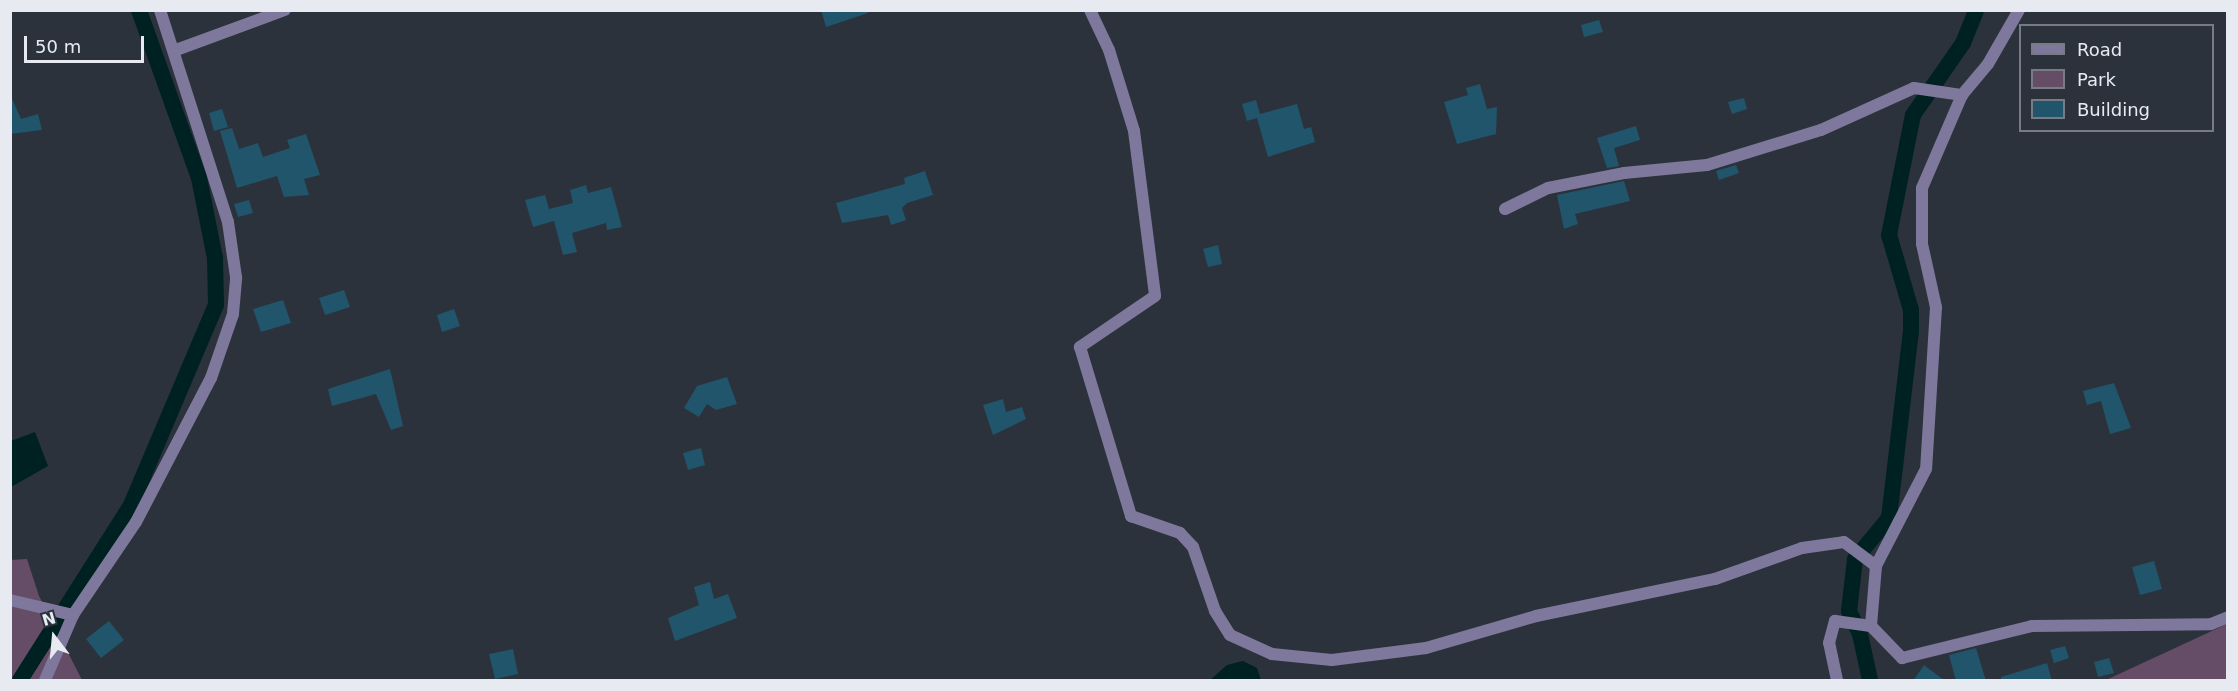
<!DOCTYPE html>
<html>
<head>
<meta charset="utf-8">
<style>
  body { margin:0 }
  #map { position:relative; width:2238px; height:691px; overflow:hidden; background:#2c323c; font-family:"DejaVu Sans",sans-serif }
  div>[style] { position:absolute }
  .green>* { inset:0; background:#664d67 }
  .water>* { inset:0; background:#002121 }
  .canal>* { height:16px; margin:-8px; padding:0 8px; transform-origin:8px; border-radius:8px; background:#002121 }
  .building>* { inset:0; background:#20556b }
  .minor>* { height:12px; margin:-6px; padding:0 6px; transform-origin:6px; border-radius:6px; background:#7f789d }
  span { translate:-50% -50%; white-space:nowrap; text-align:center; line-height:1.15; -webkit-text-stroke:4.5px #2c323c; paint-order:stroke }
  .frame { position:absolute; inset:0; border:12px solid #e7ebf1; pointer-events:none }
  .legend { position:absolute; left:2019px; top:24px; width:195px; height:108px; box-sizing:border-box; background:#2c323c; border:2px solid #777c84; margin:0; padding:8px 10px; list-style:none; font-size:18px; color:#e7ebf1 }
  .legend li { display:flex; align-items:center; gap:12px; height:30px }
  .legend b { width:30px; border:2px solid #777c84 }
  .north { position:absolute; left:24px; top:607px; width:60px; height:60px; -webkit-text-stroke:4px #2c323c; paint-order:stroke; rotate:344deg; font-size:16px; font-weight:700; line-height:24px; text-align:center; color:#e7ebf1 }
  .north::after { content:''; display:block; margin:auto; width:21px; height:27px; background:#e7ebf1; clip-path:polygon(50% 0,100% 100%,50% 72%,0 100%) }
  .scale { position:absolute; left:24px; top:36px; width:120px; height:27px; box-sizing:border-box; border:3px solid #e7ebf1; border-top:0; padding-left:8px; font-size:18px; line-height:21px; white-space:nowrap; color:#e7ebf1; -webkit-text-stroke:4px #2c323c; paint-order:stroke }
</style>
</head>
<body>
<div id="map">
  <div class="green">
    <div style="clip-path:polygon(27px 559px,39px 596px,82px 680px,11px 680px,11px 560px)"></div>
    <div style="clip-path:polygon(2227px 624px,2227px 680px,2106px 680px)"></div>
  </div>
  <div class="water">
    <div style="clip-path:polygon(35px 432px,48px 466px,11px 487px,11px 441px)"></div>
    <div style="clip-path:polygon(1243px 661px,1257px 668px,1261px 680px,1210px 680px,1227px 665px)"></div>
  </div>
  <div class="canal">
    <div style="left:20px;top:680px;width:207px;rotate:-57.6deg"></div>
    <div style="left:131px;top:505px;width:217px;rotate:-67deg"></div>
    <div style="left:216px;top:305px;width:47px;rotate:-91.2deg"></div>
    <div style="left:215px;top:258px;width:82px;rotate:-101.3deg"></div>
    <div style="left:199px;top:178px;width:178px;rotate:-109.7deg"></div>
    <div style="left:1870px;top:680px;width:47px;rotate:-102.3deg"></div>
    <div style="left:1860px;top:634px;width:25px;rotate:-116deg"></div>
    <div style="left:1849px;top:611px;width:52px;rotate:-83.4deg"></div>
    <div style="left:1855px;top:559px;width:53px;rotate:-50.3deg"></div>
    <div style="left:1889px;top:518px;width:187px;rotate:-83.3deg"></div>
    <div style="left:1911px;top:332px;width:22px;rotate:-90deg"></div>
    <div style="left:1911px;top:310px;width:78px;rotate:-106.3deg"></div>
    <div style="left:1889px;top:235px;width:122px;rotate:-78.7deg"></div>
    <div style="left:1913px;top:115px;width:88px;rotate:-55.2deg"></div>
    <div style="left:1963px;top:43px;width:35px;rotate:-68deg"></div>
  </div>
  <div class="building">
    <div style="clip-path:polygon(821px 10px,868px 10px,868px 13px,826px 27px)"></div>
    <div style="clip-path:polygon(1599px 20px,1603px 32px,1584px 37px,1581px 25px)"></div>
    <div style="clip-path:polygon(1480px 84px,1487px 109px,1497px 107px,1496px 134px,1457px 144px,1444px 102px,1468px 95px,1466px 88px)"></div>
    <div style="clip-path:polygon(10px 94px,21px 119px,38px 114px,42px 130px,10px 134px)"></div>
    <div style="clip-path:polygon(1744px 98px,1747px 109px,1732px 114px,1728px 102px)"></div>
    <div style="clip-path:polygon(1256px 100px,1260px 114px,1297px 104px,1304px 129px,1311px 127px,1315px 142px,1268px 157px,1257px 118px,1247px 121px,1242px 104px)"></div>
    <div style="clip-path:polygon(222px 109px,228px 127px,214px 131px,209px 113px)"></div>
    <div style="clip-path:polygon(1636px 126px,1640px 140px,1614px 148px,1619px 166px,1607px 168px,1597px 138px)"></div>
    <div style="clip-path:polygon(232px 128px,239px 149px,258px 143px,263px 157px,290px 148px,287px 140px,306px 134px,320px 175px,304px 179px,309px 195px,284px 197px,277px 176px,237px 188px,220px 131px)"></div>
    <div style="clip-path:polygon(1736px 165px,1739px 173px,1719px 180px,1716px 171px)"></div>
    <div style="clip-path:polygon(925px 171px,933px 195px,907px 203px,902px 208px,906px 220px,891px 225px,888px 215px,842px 223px,836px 203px,905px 184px,904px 178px)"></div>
    <div style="clip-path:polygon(1624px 181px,1630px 201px,1575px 214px,1578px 224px,1564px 229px,1557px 195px)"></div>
    <div style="clip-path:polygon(586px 185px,588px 193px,611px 187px,622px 227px,607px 230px,606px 223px,572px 233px,577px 252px,563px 255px,554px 221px,533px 227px,525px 200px,545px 195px,549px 209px,573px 203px,570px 190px)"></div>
    <div style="clip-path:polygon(249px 200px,253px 213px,238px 217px,234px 204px)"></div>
    <div style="clip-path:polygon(1218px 245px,1222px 264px,1208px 267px,1203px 249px)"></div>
    <div style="clip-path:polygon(344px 290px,350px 307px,325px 315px,319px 298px)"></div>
    <div style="clip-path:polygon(283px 300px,291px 323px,261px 332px,253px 309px)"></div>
    <div style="clip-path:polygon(454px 309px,460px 326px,442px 332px,437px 315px)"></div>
    <div style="clip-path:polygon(390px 369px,403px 426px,391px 430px,376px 394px,332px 406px,328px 389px)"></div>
    <div style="clip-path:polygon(727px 377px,737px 404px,716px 410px,707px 404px,699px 417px,684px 408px,697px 386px)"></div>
    <div style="clip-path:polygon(2114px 383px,2131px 428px,2110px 434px,2101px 401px,2087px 405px,2083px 391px)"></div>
    <div style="clip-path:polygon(1003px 399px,1006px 412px,1022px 407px,1026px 419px,993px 435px,983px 405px)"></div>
    <div style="clip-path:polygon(701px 448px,705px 465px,688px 470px,683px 453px)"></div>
    <div style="clip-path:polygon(2154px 561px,2162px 589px,2140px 595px,2132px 567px)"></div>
    <div style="clip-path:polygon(710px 582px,714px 599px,728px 594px,737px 618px,675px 641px,668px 618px,699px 605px,694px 587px)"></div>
    <div style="clip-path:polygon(109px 621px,124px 640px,101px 658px,86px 639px)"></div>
    <div style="clip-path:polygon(2065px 646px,2069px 658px,2054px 663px,2050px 650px)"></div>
    <div style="clip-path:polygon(1976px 648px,1986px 681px,1956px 681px,1949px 655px)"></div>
    <div style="clip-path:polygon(513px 649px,518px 674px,495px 679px,489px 654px)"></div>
    <div style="clip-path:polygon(2109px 658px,2114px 673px,2098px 677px,2094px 662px)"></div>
    <div style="clip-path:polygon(2047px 663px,2052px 681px,2001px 681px,2001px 677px)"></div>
    <div style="clip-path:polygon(1924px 665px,1945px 681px,1913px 681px)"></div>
  </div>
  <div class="minor">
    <div style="left:1090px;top:10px;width:44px;rotate:64.6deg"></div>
    <div style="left:1109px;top:50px;width:85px;rotate:72.8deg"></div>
    <div style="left:1134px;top:131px;width:166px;rotate:82.7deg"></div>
    <div style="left:1155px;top:296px;width:91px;rotate:145.8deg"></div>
    <div style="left:1080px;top:347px;width:177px;rotate:73.2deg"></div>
    <div style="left:1131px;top:516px;width:52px;rotate:19.1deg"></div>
    <div style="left:1180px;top:533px;width:19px;rotate:47deg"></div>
    <div style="left:1193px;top:547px;width:68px;rotate:71deg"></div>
    <div style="left:1215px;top:611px;width:28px;rotate:58deg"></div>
    <div style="left:1230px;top:635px;width:46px;rotate:24.3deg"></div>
    <div style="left:1272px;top:654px;width:60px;rotate:5.7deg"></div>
    <div style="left:1332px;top:660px;width:95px;rotate:-7.3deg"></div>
    <div style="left:1426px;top:648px;width:115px;rotate:-16.2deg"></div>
    <div style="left:1536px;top:616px;width:183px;rotate:-11.7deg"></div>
    <div style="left:1715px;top:579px;width:92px;rotate:-19.6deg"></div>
    <div style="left:1802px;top:548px;width:42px;rotate:-8.1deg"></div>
    <div style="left:1844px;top:542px;width:40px;rotate:37deg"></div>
    <div style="left:2019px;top:10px;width:62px;rotate:119.9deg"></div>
    <div style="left:1988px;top:64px;width:40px;rotate:130deg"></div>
    <div style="left:1962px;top:95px;width:101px;rotate:113.3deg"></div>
    <div style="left:1922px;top:188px;width:56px;rotate:90deg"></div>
    <div style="left:1922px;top:244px;width:65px;rotate:77.5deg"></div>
    <div style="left:1936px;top:307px;width:162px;rotate:93.5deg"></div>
    <div style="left:1926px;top:469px;width:109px;rotate:117.3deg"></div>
    <div style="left:1876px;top:566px;width:60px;rotate:94.8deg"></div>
    <div style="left:1871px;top:626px;width:45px;rotate:45.9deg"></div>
    <div style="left:1902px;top:658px;width:134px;rotate:-13.8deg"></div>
    <div style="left:2032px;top:626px;width:179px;rotate:-0.6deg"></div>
    <div style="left:2211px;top:624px;width:18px;rotate:-22deg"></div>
    <div style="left:176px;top:50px;width:116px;rotate:-20.2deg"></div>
    <div style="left:1505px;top:209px;width:48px;rotate:-26deg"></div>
    <div style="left:1548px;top:188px;width:77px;rotate:-11.2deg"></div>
    <div style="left:1624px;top:173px;width:83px;rotate:-5.5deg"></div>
    <div style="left:1707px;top:165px;width:119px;rotate:-17.1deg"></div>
    <div style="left:1821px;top:130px;width:102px;rotate:-24.3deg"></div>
    <div style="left:1914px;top:88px;width:49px;rotate:8.3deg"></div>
    <div style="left:10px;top:600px;width:65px;rotate:13.4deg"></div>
    <div style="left:45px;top:680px;width:71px;rotate:-66.7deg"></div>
    <div style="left:73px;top:615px;width:112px;rotate:-55.9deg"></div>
    <div style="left:136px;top:522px;width:162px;rotate:-62.5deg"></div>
    <div style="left:211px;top:378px;width:68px;rotate:-71deg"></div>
    <div style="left:233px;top:314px;width:37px;rotate:-85deg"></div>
    <div style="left:236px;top:277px;width:56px;rotate:-98.3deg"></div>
    <div style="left:228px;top:222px;width:223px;rotate:-107.8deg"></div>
    <div style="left:1837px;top:680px;width:38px;rotate:-102deg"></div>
    <div style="left:1829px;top:643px;width:23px;rotate:-75deg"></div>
    <div style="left:1835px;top:621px;width:36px;rotate:8deg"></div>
  </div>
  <div class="frame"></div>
  <ul class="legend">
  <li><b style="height:8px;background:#7f789d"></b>Road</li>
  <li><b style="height:16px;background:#664d67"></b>Park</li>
  <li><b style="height:16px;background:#20556b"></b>Building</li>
  </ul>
  <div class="north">N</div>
  <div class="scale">50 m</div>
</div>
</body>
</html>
